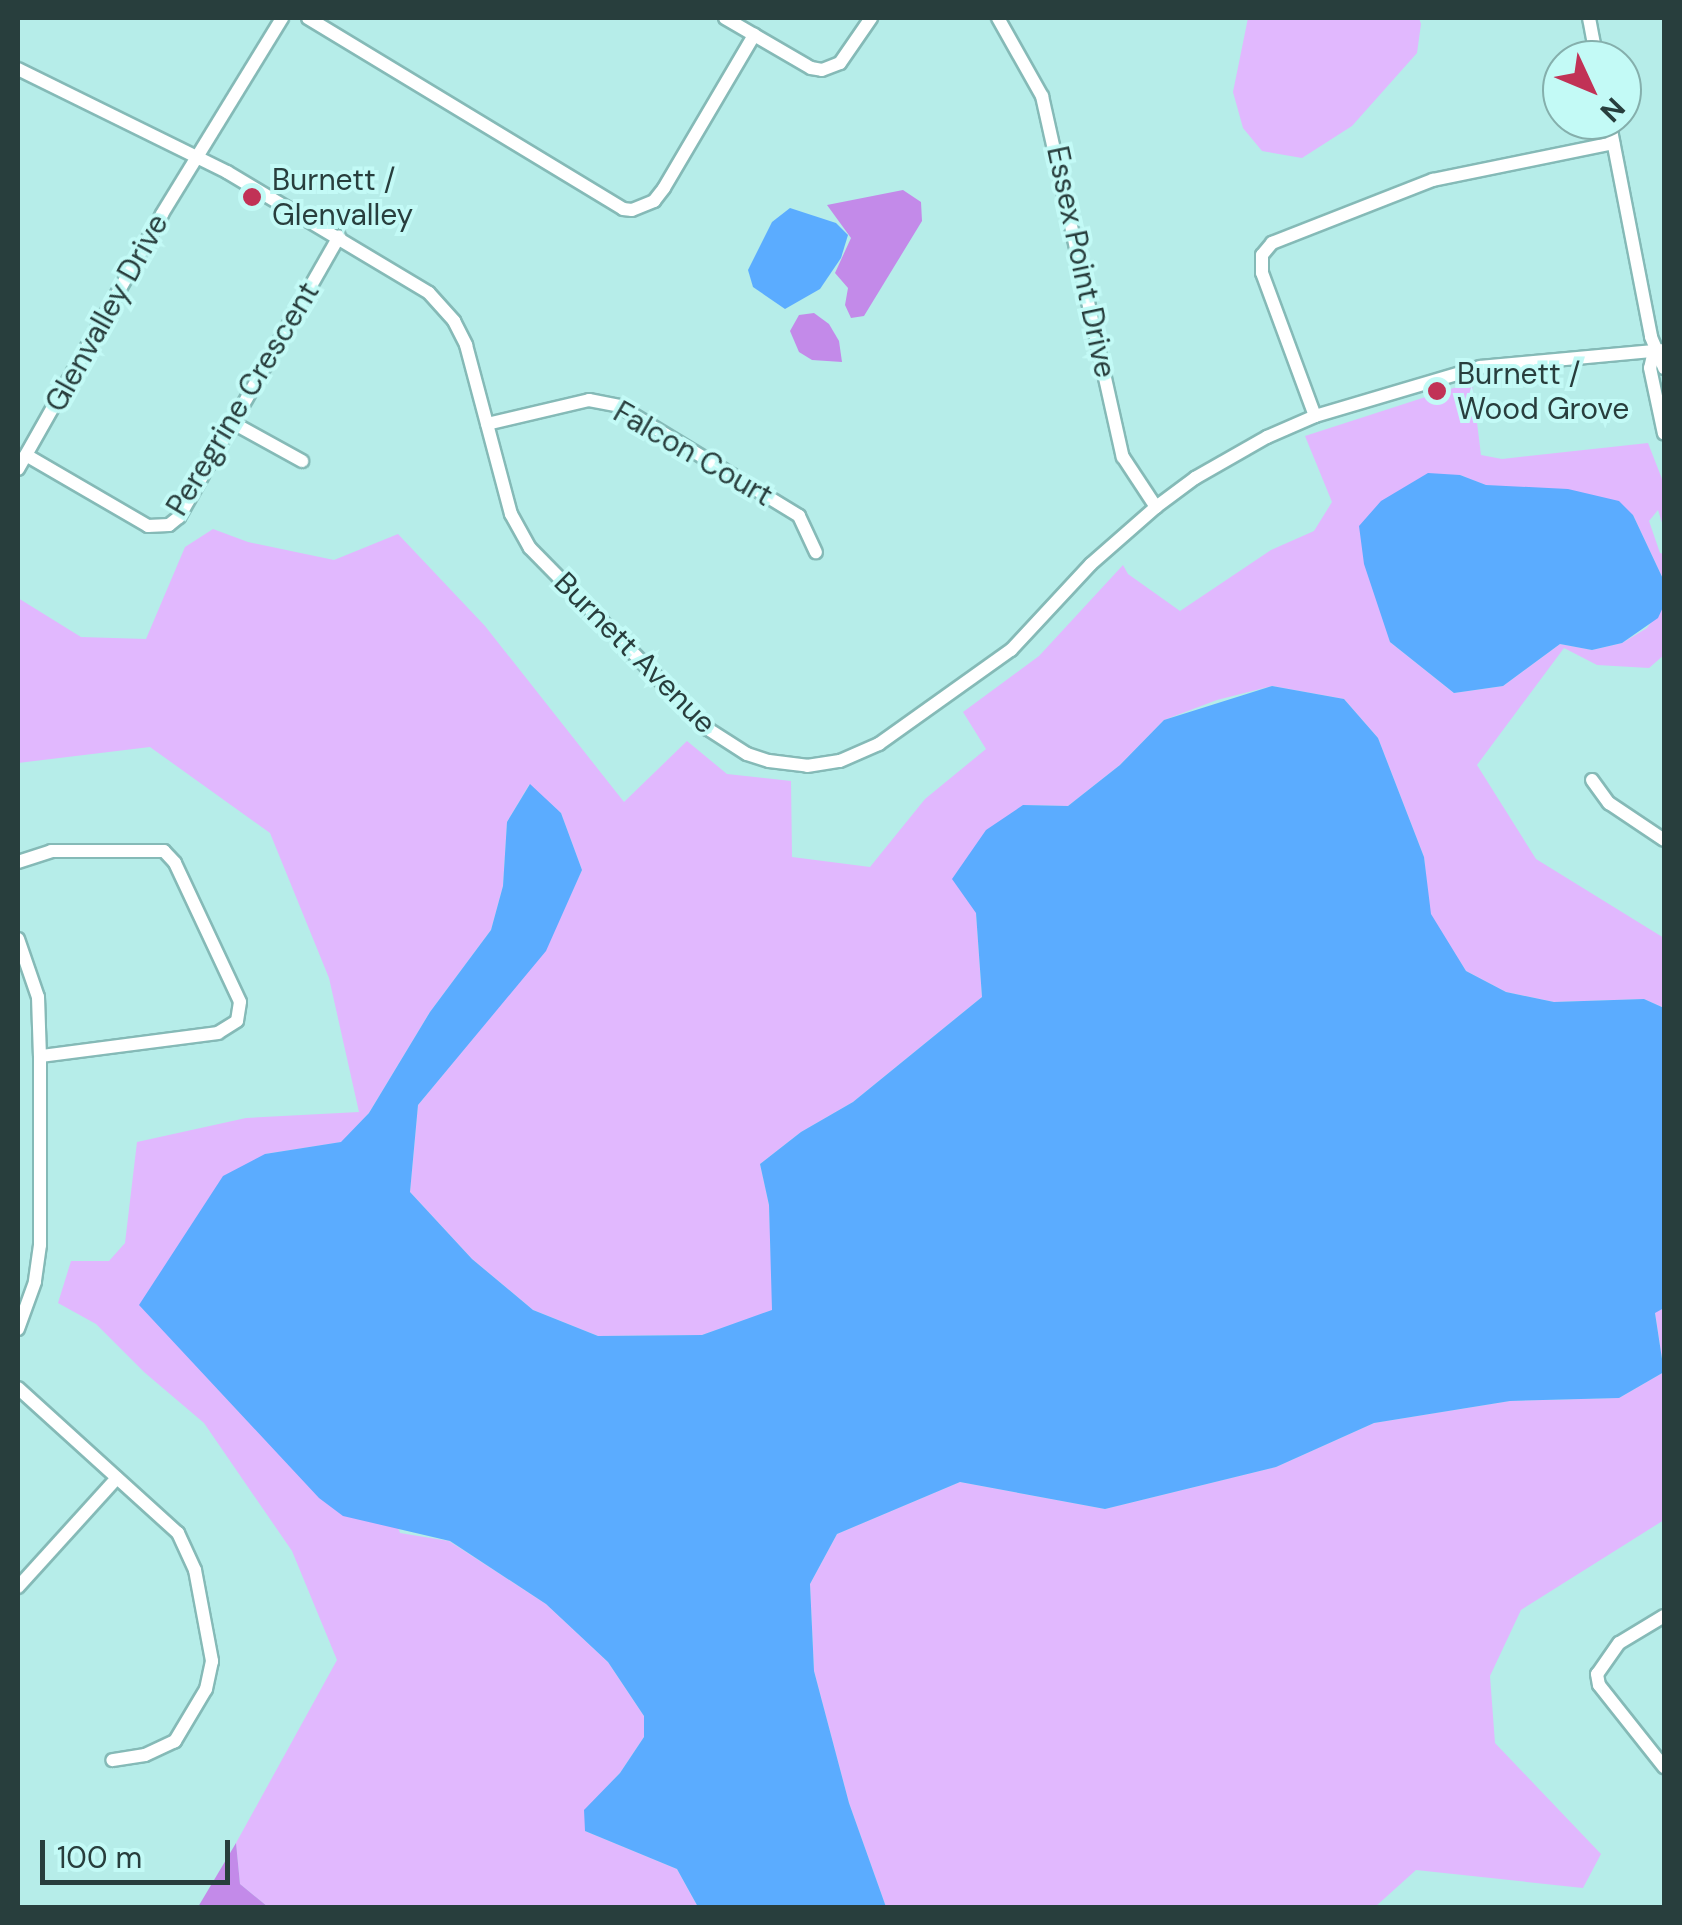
<!DOCTYPE html>
<html>
<head>
<meta charset="utf-8">
<style>
  body { margin:0 }
  #map { position:relative; width:1682px; height:1925px; overflow:hidden; background:#b6ede9; font-family:"DM Sans",sans-serif }
  div>[style] { position:absolute }
  .green>* { inset:0; background:#e1b8fe }
  .forest>* { inset:0; background:#c38ae9 }
  .water>* { inset:0; background:#5bacff }
  .roads { filter:drop-shadow(2px 0 #85bab7) drop-shadow(-2px 0 #85bab7) drop-shadow(0 2px #85bab7) drop-shadow(0 -2px #85bab7) }
  .minor>* { height:12px; margin:-6px; padding:0 6px; transform-origin:6px; border-radius:6px; background:#fff }
  .dots>* { width:28px; height:28px; translate:-50% -50%; box-sizing:border-box; border:5px solid #c3faf6; border-radius:50% }
  span { translate:-50% -50%; white-space:nowrap; text-align:center; line-height:1.15; -webkit-text-stroke:8px #c3faf6; paint-order:stroke }
  .poi-label { font-size:30px; color:#283e3d }
  .left { translate:0 -50%; text-align:left }
  .street-label { font-size:30px; color:#283e3d }
  .frame { position:absolute; inset:0; border:20px solid #283e3d; pointer-events:none }
  .north { position:absolute; left:1542px; top:40px; width:100px; height:100px; box-sizing:border-box; background:#c3faf6; border:2px solid #85afac; border-radius:50%; rotate:134deg; font-size:28px; font-weight:700; line-height:40px; text-align:center; color:#283e3d }
  .north::after { content:''; display:block; margin:auto; width:35px; height:45px; background:#c13256; clip-path:polygon(50% 0,100% 100%,50% 72%,0 100%) }
  .scale { position:absolute; left:40px; top:1840px; width:190px; height:45px; box-sizing:border-box; border:5px solid #283e3d; border-top:0; padding-left:12px; font-size:30px; line-height:35px; white-space:nowrap; color:#283e3d; -webkit-text-stroke:8px #c3faf6; paint-order:stroke }
</style>
</head>
<body>
<div id="map">
  <div class="green">
    <div style="clip-path:polygon(1248px 18px,1419px 18px,1421px 24px,1417px 53px,1352px 126px,1302px 158px,1262px 151px,1243px 128px,1233px 92px)"></div>
    <div style="clip-path:polygon(1472px 382px,1481px 455px,1502px 459px,1648px 443px,1664px 484px,1664px 529px,1658px 510px,1649px 521px,1660px 553px,1664px 554px,1664px 581px,1633px 515px,1524px 489px,1485px 485px,1460px 475px,1381px 607px,1390px 642px,1454px 693px,1503px 686px,1560px 644px,1592px 650px,1622px 643px,1647px 628px,1664px 605px,1664px 655px,1649px 668px,1597px 665px,1564px 648px,1477px 765px,1536px 859px,1664px 938px,1664px 1008px,1644px 999px,1554px 1002px,1506px 992px,1466px 971px,1430px 914px,1424px 857px,1378px 738px,1344px 699px,1272px 686px,1217px 700px,1164px 720px,1120px 765px,1068px 806px,1023px 805px,976px 913px,982px 997px,853px 1102px,801px 1132px,760px 1164px,769px 1205px,773px 1310px,702px 1335px,598px 1336px,533px 1310px,472px 1259px,410px 1192px,418px 1105px,545px 951px,582px 870px,561px 813px,529px 785px,507px 822px,503px 886px,491px 930px,430px 1012px,369px 1113px,342px 1142px,265px 1154px,400px 1533px,449px 1541px,546px 1604px,608px 1662px,644px 1716px,644px 1737px,620px 1773px,585px 1810px,585px 1831px,677px 1869px,698px 1907px,268px 1907px,240px 1884px,236px 1843px,337px 1660px,292px 1551px,204px 1423px,144px 1372px,96px 1324px,58px 1303px,71px 1261px,109px 1261px,125px 1243px,137px 1142px,246px 1118px,359px 1112px,329px 978px,270px 833px,150px 747px,18px 763px,18px 598px,81px 637px,146px 639px,185px 547px,213px 529px,248px 542px,334px 560px,398px 534px,485px 626px,624px 802px,687px 741px,727px 774px,791px 781px,792px 857px,870px 867px,925px 799px,986px 749px,963px 712px,1039px 656px,1123px 565px,1128px 574px,1180px 611px,1271px 550px,1314px 531px,1332px 502px,1305px 436px)"></div>
    <div style="clip-path:polygon(1664px 1308px,1664px 1520px,1521px 1610px,1490px 1676px,1495px 1743px,1601px 1854px,1583px 1888px,1416px 1870px,1375px 1907px,886px 1907px,849px 1803px,814px 1671px,810px 1584px,837px 1534px,960px 1482px,1105px 1509px,1276px 1467px,1374px 1423px,1510px 1401px,1619px 1398px,1664px 1372px,1655px 1312px)"></div>
  </div>
  <div class="forest">
    <div style="clip-path:polygon(903px 190px,921px 202px,922px 221px,864px 316px,851px 318px,845px 305px,848px 288px,835px 273px,851px 238px,827px 205px)"></div>
    <div style="clip-path:polygon(814px 313px,829px 324px,839px 341px,842px 362px,812px 360px,799px 352px,790px 331px,799px 315px)"></div>
    <div style="clip-path:polygon(236px 1843px,240px 1884px,268px 1907px,198px 1907px)"></div>
  </div>
  <div class="water">
    <div style="clip-path:polygon(790px 208px,836px 223px,848px 235px,841px 258px,820px 289px,785px 309px,753px 287px,748px 270px,772px 222px)"></div>
    <div style="clip-path:polygon(1428px 473px,1460px 475px,1486px 485px,1568px 489px,1619px 501px,1633px 515px,1664px 581px,1664px 605px,1658px 618px,1622px 643px,1592px 650px,1560px 644px,1503px 686px,1454px 693px,1390px 642px,1364px 564px,1359px 526px,1381px 501px)"></div>
    <div style="clip-path:polygon(1272px 686px,1344px 699px,1378px 738px,1424px 857px,1431px 914px,1466px 971px,1506px 992px,1554px 1002px,1644px 999px,1664px 1008px,1664px 1308px,1655px 1313px,1664px 1372px,1619px 1398px,1510px 1401px,1374px 1423px,1276px 1467px,1105px 1509px,960px 1482px,837px 1534px,810px 1584px,814px 1671px,849px 1803px,886px 1907px,698px 1907px,677px 1869px,585px 1831px,584px 1810px,620px 1773px,644px 1737px,644px 1716px,608px 1662px,546px 1604px,450px 1541px,343px 1516px,319px 1498px,139px 1305px,223px 1176px,265px 1154px,341px 1142px,369px 1113px,430px 1012px,491px 930px,503px 886px,507px 822px,530px 784px,561px 813px,582px 870px,546px 951px,418px 1105px,410px 1192px,472px 1259px,533px 1310px,598px 1336px,702px 1335px,772px 1310px,769px 1205px,760px 1164px,801px 1132px,853px 1102px,982px 997px,976px 913px,952px 879px,986px 830px,1023px 805px,1068px 806px,1120px 765px,1164px 720px)"></div>
  </div>
  <div class="roads">
    <div class="minor">
      <div style="left:308px;top:18px;width:368px;rotate:31.2deg"></div>
      <div style="left:623px;top:209px;width:9px;rotate:6deg"></div>
      <div style="left:632px;top:210px;width:24px;rotate:-22deg"></div>
      <div style="left:654px;top:201px;width:16px;rotate:-52deg"></div>
      <div style="left:664px;top:188px;width:178px;rotate:-59.5deg"></div>
      <div style="left:725px;top:18px;width:99px;rotate:30.2deg"></div>
      <div style="left:811px;top:68px;width:11px;rotate:10deg"></div>
      <div style="left:822px;top:70px;width:19px;rotate:-21deg"></div>
      <div style="left:840px;top:63px;width:55px;rotate:-55.4deg"></div>
      <div style="left:998px;top:18px;width:90px;rotate:60.6deg"></div>
      <div style="left:1042px;top:96px;width:370px;rotate:77.4deg"></div>
      <div style="left:1123px;top:457px;width:60px;rotate:56.6deg"></div>
      <div style="left:1589px;top:18px;width:43px;rotate:79.2deg"></div>
      <div style="left:18px;top:69px;width:233px;rotate:26.2deg"></div>
      <div style="left:227px;top:172px;width:235px;rotate:30.9deg"></div>
      <div style="left:429px;top:293px;width:38px;rotate:48deg"></div>
      <div style="left:454px;top:321px;width:27px;rotate:63deg"></div>
      <div style="left:466px;top:345px;width:175px;rotate:75.1deg"></div>
      <div style="left:511px;top:514px;width:39px;rotate:61deg"></div>
      <div style="left:530px;top:548px;width:254px;rotate:45.5deg"></div>
      <div style="left:708px;top:729px;width:46px;rotate:32.7deg"></div>
      <div style="left:747px;top:754px;width:23px;rotate:18deg"></div>
      <div style="left:769px;top:761px;width:38px;rotate:7deg"></div>
      <div style="left:807px;top:766px;width:33px;rotate:-9deg"></div>
      <div style="left:840px;top:761px;width:43px;rotate:-23.6deg"></div>
      <div style="left:879px;top:744px;width:162px;rotate:-35.5deg"></div>
      <div style="left:1011px;top:650px;width:117px;rotate:-47.1deg"></div>
      <div style="left:1091px;top:564px;width:86px;rotate:-41.2deg"></div>
      <div style="left:1156px;top:507px;width:49px;rotate:-36.6deg"></div>
      <div style="left:1195px;top:478px;width:83px;rotate:-29.7deg"></div>
      <div style="left:1267px;top:437px;width:52px;rotate:-23.6deg"></div>
      <div style="left:1315px;top:416px;width:172px;rotate:-16.5deg"></div>
      <div style="left:1480px;top:367px;width:185px;rotate:-5.3deg"></div>
      <div style="left:1609px;top:120px;width:221px;rotate:79deg"></div>
      <div style="left:1651px;top:337px;width:34px;rotate:67deg"></div>
      <div style="left:1654px;top:351px;width:17px;rotate:103deg"></div>
      <div style="left:1650px;top:368px;width:67px;rotate:78deg"></div>
      <div style="left:1315px;top:416px;width:153px;rotate:-110.3deg"></div>
      <div style="left:1262px;top:273px;width:18px;rotate:-90deg"></div>
      <div style="left:1262px;top:255px;width:16px;rotate:-50deg"></div>
      <div style="left:1272px;top:243px;width:173px;rotate:-21.4deg"></div>
      <div style="left:1433px;top:180px;width:184px;rotate:-11.6deg"></div>
      <div style="left:233px;top:423px;width:79px;rotate:28.8deg"></div>
      <div style="left:487px;top:424px;width:105px;rotate:-13.2deg"></div>
      <div style="left:589px;top:400px;width:31px;rotate:11deg"></div>
      <div style="left:619px;top:406px;width:211px;rotate:31.4deg"></div>
      <div style="left:799px;top:516px;width:40px;rotate:65deg"></div>
      <div style="left:26px;top:455px;width:141px;rotate:30.2deg"></div>
      <div style="left:148px;top:526px;width:21px;rotate:-3deg"></div>
      <div style="left:169px;top:525px;width:13px;rotate:-39deg"></div>
      <div style="left:179px;top:517px;width:323px;rotate:-60.3deg"></div>
      <div style="left:18px;top:469px;width:293px;rotate:-60.5deg"></div>
      <div style="left:162px;top:214px;width:230px;rotate:-58.5deg"></div>
      <div style="left:1592px;top:780px;width:29px;rotate:54deg"></div>
      <div style="left:1609px;top:803px;width:66px;rotate:33.9deg"></div>
      <div style="left:18px;top:862px;width:35px;rotate:-18deg"></div>
      <div style="left:51px;top:851px;width:113px"></div>
      <div style="left:164px;top:851px;width:16px;rotate:47deg"></div>
      <div style="left:175px;top:863px;width:153px;rotate:64.9deg"></div>
      <div style="left:240px;top:1002px;width:19px;rotate:99deg"></div>
      <div style="left:237px;top:1021px;width:22px;rotate:148deg"></div>
      <div style="left:218px;top:1033px;width:179px;rotate:172.6deg"></div>
      <div style="left:18px;top:939px;width:61px;rotate:71deg"></div>
      <div style="left:38px;top:997px;width:59px;rotate:88.1deg"></div>
      <div style="left:40px;top:1056px;width:189px;rotate:90deg"></div>
      <div style="left:40px;top:1245px;width:37px;rotate:98deg"></div>
      <div style="left:35px;top:1282px;width:50px;rotate:109.9deg"></div>
      <div style="left:18px;top:1388px;width:216px;rotate:42.2deg"></div>
      <div style="left:178px;top:1533px;width:41px;rotate:65.3deg"></div>
      <div style="left:195px;top:1570px;width:93px;rotate:79.4deg"></div>
      <div style="left:212px;top:1661px;width:29px;rotate:102deg"></div>
      <div style="left:206px;top:1689px;width:61px;rotate:120.8deg"></div>
      <div style="left:175px;top:1741px;width:33px;rotate:155deg"></div>
      <div style="left:145px;top:1755px;width:33px;rotate:171deg"></div>
      <div style="left:18px;top:1587px;width:147px;rotate:-47.8deg"></div>
      <div style="left:1664px;top:1616px;width:52px;rotate:149deg"></div>
      <div style="left:1619px;top:1643px;width:38px;rotate:125deg"></div>
      <div style="left:1597px;top:1674px;width:11px;rotate:80deg"></div>
      <div style="left:1599px;top:1685px;width:105px;rotate:51.6deg"></div>
    </div>
  </div>
  <div class="dots">
    <div style="left:252px;top:197px;background:#c13256"></div>
    <div style="left:1437px;top:391px;background:#c13256"></div>
  </div>
  <div class="poi-label">
    <span class="left" style="left:272px;top:197px">Burnett /<br>Glenvalley</span>
    <span class="left" style="left:1457px;top:391px">Burnett /<br>Wood Grove</span>
  </div>
  <div class="street-label">
    <span style="left:1081px;top:262px;rotate:78deg">Essex Point Drive</span>
    <span style="left:107px;top:313px;rotate:-61deg">Glenvalley Drive</span>
    <span style="left:243px;top:399px;rotate:-59deg">Peregrine Crescent</span>
    <span style="left:693px;top:454px;rotate:30deg">Falcon Court</span>
    <span style="left:635px;top:653px;rotate:45deg">Burnett Avenue</span>
  </div>
  <div class="frame"></div>
  <div class="north">N</div>
  <div class="scale">100 m</div>
</div>
</body>
</html>
